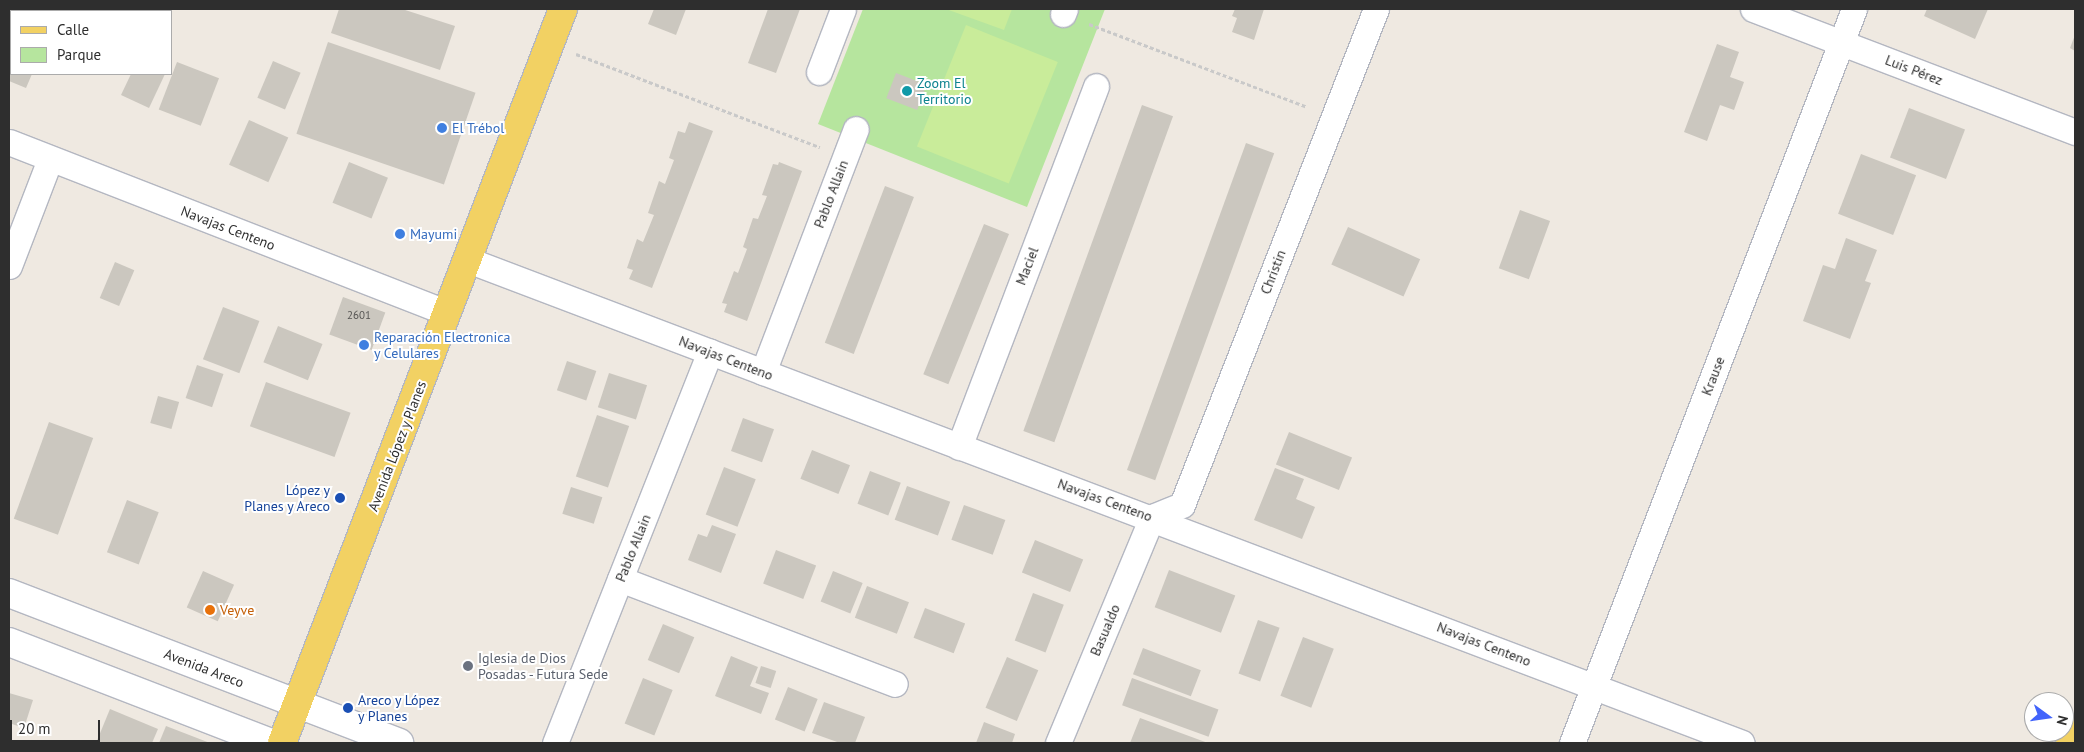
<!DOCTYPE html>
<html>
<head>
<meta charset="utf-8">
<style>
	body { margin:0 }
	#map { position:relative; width:2084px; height:752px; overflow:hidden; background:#efe9e1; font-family:"PT Sans",sans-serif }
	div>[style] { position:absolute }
	.green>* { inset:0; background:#b6e59e }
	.pitch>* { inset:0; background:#c9ec9a; transform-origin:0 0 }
	.building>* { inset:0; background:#cbc7bf; transform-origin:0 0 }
	.path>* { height:3px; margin-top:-1.5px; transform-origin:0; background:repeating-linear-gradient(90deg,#c9c9c9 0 4px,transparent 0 6.5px) }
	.roads { filter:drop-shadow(1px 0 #b4b7c1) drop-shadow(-1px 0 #b4b7c1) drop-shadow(0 1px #b4b7c1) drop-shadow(0 -1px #b4b7c1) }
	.street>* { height:25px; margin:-12.5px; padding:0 12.5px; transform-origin:12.5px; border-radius:12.5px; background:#fff }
	.secondary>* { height:28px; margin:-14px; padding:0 14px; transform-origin:14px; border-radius:14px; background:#fff }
	.primary>* { height:28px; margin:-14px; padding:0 14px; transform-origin:14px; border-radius:14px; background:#f2d163 }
	.dots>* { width:14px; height:14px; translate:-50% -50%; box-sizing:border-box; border:2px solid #fff; border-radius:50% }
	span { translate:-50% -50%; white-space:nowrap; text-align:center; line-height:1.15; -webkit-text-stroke:4px #fff; paint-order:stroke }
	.number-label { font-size:11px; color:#555452 }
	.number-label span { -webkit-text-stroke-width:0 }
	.street-label { font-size:14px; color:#2e2e2e }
	.culture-label { font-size:14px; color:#0d838f }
	.left { translate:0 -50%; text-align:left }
	.shop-label { font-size:14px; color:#366cbe }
	.transit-label { font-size:14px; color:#164399 }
	.right { translate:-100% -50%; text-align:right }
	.food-label { font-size:14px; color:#c56008 }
	.worship-label { font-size:14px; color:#5b616d }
	.frame { position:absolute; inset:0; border:10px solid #2e2e2e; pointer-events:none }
	.legend { position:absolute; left:10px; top:10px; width:162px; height:65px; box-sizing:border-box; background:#fff; border:1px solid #ababab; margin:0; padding:6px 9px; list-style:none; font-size:15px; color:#2e2e2e }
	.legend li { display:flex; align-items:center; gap:10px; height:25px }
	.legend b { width:25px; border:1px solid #ababab }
	.north { position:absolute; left:2024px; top:692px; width:50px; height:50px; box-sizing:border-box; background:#fff; border:1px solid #ababab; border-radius:50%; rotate:104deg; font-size:14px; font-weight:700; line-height:20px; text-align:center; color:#2e2e2e }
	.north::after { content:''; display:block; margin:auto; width:18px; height:22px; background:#4264fb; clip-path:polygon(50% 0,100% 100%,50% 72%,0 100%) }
	.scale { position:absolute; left:10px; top:720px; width:90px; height:22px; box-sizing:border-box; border:2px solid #2e2e2e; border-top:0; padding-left:6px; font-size:15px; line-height:18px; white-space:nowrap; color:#2e2e2e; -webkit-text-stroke:4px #fff; paint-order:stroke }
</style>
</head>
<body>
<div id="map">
	<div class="green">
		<div style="clip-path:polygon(863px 9px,1105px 9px,1027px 207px,818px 124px)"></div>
	</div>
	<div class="pitch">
		<div style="clip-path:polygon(946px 9px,1012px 9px,1004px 30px)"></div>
		<div style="left:966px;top:25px;width:99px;height:131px;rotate:22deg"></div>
	</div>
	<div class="building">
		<div style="clip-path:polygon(339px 9px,402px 9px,455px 26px,440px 70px,331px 33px)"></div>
		<div style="clip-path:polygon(654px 9px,686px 9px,676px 35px,648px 24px)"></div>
		<div style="clip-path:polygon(768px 9px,800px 9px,776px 73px,748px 63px)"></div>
		<div style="clip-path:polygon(1235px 9px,1264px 9px,1254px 40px,1232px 32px,1237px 18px,1232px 16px)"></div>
		<div style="clip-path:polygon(1927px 9px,1988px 9px,1975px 39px,1924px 16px)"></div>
		<div style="clip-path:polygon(2075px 35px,2075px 51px,2070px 48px)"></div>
		<div style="clip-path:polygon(9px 38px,11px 74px,32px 74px,26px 88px,9px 81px)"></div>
		<div style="left:328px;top:42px;width:156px;height:97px;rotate:19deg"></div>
		<div style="clip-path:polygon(1717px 44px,1739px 52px,1730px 77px,1744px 82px,1734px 110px,1720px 105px,1707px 141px,1684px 132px)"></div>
		<div style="left:273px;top:61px;width:30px;height:40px;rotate:23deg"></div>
		<div style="left:177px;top:62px;width:45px;height:51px;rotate:21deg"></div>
		<div style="left:896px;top:73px;width:33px;height:27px;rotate:21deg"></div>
		<div style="clip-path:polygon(131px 74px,165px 74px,149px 108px,121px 95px)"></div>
		<div style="left:1142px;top:105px;width:33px;height:347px;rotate:20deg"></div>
		<div style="left:1909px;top:108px;width:60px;height:53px;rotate:21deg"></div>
		<div style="left:249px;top:120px;width:43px;height:49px;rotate:24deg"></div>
		<div style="clip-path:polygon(689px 122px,713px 131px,652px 288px,629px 279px,633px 270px,627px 268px,637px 239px,643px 242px,654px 215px,648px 213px,659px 181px,665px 184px,674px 160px,669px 158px,678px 131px,685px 133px)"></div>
		<div style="left:1246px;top:143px;width:30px;height:348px;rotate:20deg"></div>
		<div style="left:1861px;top:154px;width:59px;height:64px;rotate:21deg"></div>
		<div style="left:349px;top:162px;width:42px;height:44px;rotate:22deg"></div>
		<div style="clip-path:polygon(779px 162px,802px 171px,747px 321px,724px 312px,727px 304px,722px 303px,734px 271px,738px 273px,747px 249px,743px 247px,753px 218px,758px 219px,767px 196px,762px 195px,773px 164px,778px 165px)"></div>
		<div style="left:885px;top:186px;width:31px;height:168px;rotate:21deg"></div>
		<div style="left:1520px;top:210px;width:32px;height:62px;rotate:20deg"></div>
		<div style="left:984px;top:224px;width:27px;height:162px;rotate:22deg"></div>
		<div style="left:1348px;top:227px;width:79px;height:41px;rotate:24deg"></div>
		<div style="clip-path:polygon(1846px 238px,1877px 250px,1865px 281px,1871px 283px,1850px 339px,1803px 321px,1823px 265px,1835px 269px)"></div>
		<div style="left:115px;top:262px;width:21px;height:39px;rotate:23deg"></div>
		<div style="left:343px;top:297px;width:45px;height:40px;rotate:20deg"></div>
		<div style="left:223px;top:307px;width:39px;height:56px;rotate:21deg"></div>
		<div style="left:278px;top:326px;width:48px;height:39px;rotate:22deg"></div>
		<div style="left:567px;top:361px;width:31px;height:31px;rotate:19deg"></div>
		<div style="left:197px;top:365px;width:28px;height:35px;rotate:19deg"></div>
		<div style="left:609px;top:373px;width:40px;height:36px;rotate:18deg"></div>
		<div style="left:266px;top:382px;width:90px;height:47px;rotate:20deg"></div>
		<div style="left:158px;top:396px;width:22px;height:28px;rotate:16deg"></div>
		<div style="left:597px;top:415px;width:34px;height:65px;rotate:19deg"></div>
		<div style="left:743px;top:418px;width:33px;height:35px;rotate:20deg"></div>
		<div style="left:49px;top:422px;width:47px;height:103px;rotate:20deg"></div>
		<div style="left:1289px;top:432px;width:68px;height:35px;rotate:22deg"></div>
		<div style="left:812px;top:450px;width:41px;height:31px;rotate:22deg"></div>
		<div style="left:724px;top:467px;width:34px;height:51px;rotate:21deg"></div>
		<div style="clip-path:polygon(1275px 468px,1304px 479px,1296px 499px,1315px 507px,1302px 539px,1254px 520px)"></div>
		<div style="left:870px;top:471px;width:33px;height:35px;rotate:21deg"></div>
		<div style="left:907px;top:486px;width:46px;height:36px;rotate:20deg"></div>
		<div style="left:571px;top:487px;width:33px;height:28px;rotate:18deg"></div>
		<div style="left:127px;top:500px;width:34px;height:56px;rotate:21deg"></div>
		<div style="left:964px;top:505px;width:44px;height:37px;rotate:20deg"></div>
		<div style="clip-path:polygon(712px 525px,736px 534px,721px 573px,688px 560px,698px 534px,707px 537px)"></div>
		<div style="left:1035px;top:540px;width:52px;height:35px;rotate:22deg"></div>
		<div style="left:776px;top:550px;width:43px;height:36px;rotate:21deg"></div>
		<div style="left:1169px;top:570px;width:71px;height:40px;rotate:21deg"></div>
		<div style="left:203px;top:571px;width:34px;height:40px;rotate:24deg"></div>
		<div style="left:833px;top:571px;width:32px;height:33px;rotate:22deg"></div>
		<div style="left:867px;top:586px;width:45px;height:34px;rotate:21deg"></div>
		<div style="left:1033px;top:593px;width:33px;height:51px;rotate:21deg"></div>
		<div style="left:925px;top:608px;width:43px;height:32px;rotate:21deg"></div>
		<div style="left:1258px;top:620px;width:23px;height:57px;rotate:20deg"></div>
		<div style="left:663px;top:624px;width:34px;height:39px;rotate:23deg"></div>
		<div style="left:1303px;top:637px;width:33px;height:63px;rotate:21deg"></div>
		<div style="left:1143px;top:648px;width:62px;height:28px;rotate:21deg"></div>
		<div style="clip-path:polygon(731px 656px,758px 667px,750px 686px,769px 693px,761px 714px,715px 696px)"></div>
		<div style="left:1007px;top:657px;width:34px;height:55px;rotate:23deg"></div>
		<div style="left:761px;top:666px;width:16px;height:18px;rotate:18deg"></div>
		<div style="left:643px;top:678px;width:32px;height:49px;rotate:22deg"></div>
		<div style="left:1132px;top:678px;width:92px;height:29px;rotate:20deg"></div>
		<div style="left:788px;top:687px;width:32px;height:35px;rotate:22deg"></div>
		<div style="clip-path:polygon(9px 693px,33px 700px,24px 728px,9px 723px)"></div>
		<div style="clip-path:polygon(824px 702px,865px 717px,855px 743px,840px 743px,812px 733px)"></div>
		<div style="clip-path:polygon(110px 709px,158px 729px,152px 743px,96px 743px)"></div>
		<div style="clip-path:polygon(1140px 718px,1208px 743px,1130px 743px)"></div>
		<div style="clip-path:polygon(984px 722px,1015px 734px,1012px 743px,976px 743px)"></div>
		<div style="clip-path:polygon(166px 726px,210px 743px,159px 743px)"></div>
	</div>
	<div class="path">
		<div style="left:1089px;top:24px;width:233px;rotate:20.8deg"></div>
		<div style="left:576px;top:54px;width:261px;rotate:20.9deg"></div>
	</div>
	<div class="roads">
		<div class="street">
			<div style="left:1753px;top:9px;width:345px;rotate:20.9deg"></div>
			<div style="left:1063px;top:14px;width:5px;rotate:-68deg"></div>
			<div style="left:819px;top:72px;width:67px;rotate:-69.1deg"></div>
			<div style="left:9px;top:142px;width:470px;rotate:21.3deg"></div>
			<div style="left:468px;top:260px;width:1362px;rotate:20.76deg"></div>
			<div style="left:9px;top:266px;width:115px;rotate:-69deg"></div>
			<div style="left:763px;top:372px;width:260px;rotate:-69.1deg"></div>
			<div style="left:959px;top:447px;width:386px;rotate:-69.2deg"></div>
			<div style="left:1152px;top:517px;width:32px;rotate:-22deg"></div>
			<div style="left:1182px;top:505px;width:533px;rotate:-68.64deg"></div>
			<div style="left:620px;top:579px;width:294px;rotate:20.9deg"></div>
			<div style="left:555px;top:743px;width:421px;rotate:-68.4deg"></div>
			<div style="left:1058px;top:743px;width:245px;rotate:-67.4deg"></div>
			<div style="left:1572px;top:743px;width:786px;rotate:-68.98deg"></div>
		</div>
		<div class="secondary">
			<div style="left:9px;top:593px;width:418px;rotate:21deg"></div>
			<div style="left:9px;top:642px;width:281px;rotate:21.1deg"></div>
		</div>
		<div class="primary">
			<div style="left:282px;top:743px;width:786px;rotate:-69.05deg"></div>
			<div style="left:2070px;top:743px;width:15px;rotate:-70deg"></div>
		</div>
	</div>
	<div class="dots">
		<div style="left:907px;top:91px;background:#0f9aa8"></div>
		<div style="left:442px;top:128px;background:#3f7fe0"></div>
		<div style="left:400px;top:234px;background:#3f7fe0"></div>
		<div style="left:364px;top:345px;background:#3f7fe0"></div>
		<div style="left:340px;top:498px;background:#1a4fb4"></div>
		<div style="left:210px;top:610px;background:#e8710a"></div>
		<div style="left:468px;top:666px;background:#6b7280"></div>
		<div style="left:348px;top:708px;background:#1a4fb4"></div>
	</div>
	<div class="number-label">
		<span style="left:359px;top:315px">2601</span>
	</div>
	<div class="street-label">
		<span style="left:1914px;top:70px;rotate:21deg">Luis Pérez</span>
		<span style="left:831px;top:194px;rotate:-69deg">Pablo Allain</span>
		<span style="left:228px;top:228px;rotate:21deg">Navajas Centeno</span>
		<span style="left:1027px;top:266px;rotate:-69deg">Maciel</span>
		<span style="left:1273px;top:272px;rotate:-69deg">Christin</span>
		<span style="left:726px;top:358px;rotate:21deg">Navajas Centeno</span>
		<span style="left:1713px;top:376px;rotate:-69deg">Krause</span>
		<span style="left:397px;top:446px;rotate:-69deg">Avenida López y Planes</span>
		<span style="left:1105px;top:500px;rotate:20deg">Navajas Centeno</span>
		<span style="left:633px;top:548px;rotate:-68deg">Pablo Allain</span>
		<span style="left:1105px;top:630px;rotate:-67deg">Basualdo</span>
		<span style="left:1484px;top:644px;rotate:21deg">Navajas Centeno</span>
		<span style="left:204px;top:668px;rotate:21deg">Avenida Areco</span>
	</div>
	<div class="culture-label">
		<span class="left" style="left:917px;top:91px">Zoom El<br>Territorio</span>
	</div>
	<div class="shop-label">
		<span class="left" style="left:452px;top:128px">El Trébol</span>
		<span class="left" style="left:410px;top:234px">Mayumi</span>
		<span class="left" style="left:374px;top:345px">Reparación Electronica<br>y Celulares</span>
	</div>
	<div class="transit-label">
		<span class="right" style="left:330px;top:498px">López y<br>Planes y Areco</span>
		<span class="left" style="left:358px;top:708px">Areco y López<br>y Planes</span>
	</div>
	<div class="food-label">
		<span class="left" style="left:220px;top:610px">Veyve</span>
	</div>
	<div class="worship-label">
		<span class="left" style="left:478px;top:666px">Iglesia de Dios<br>Posadas - Futura Sede</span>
	</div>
	<div class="frame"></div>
	<ul class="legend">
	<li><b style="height:6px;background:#f2d163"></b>Calle</li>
	<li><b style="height:14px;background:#b6e59e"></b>Parque</li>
	</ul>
	<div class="north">N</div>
	<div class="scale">20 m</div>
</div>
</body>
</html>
